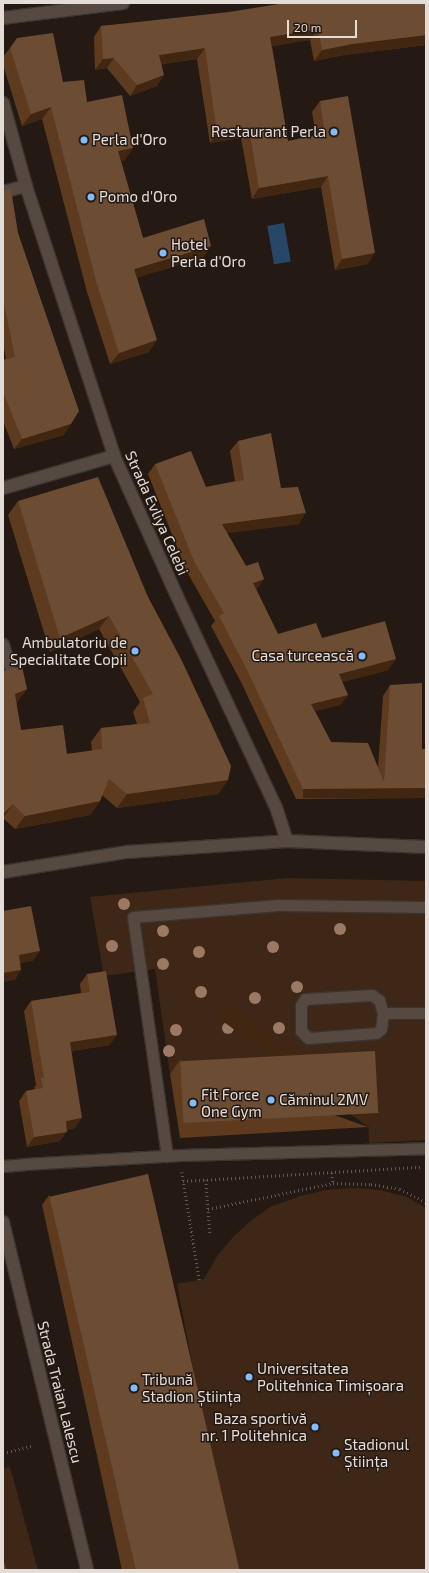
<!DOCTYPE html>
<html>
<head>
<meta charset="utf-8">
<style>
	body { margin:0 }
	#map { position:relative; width:429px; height:1573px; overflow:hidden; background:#241a13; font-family:"Exo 2",sans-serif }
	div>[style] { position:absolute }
	.green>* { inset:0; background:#3f2717 }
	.water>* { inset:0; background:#274769; transform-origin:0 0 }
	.path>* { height:2.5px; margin-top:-1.25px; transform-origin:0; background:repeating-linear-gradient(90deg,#605750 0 1px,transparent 0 4px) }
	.roads { filter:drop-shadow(1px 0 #3b3431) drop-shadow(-1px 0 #3b3431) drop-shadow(0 1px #3b3431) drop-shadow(0 -1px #3b3431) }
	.lane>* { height:11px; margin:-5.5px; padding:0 5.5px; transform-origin:5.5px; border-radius:5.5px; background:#554942 }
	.street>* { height:12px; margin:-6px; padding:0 6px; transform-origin:6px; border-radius:6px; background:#554942 }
	.secondary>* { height:12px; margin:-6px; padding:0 6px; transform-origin:6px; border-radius:6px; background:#554942 }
	.trees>* { width:12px; height:12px; margin:-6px; border-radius:50%; background:#9c7962 }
	.wall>* { inset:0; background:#5e3a1f }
	.shaded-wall>* { inset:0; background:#412612; transform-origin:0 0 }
	.building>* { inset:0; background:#6c4c33; transform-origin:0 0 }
	.dots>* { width:11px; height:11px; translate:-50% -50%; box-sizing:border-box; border:2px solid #241a13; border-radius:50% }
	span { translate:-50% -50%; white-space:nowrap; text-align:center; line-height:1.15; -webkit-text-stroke:3px #241a13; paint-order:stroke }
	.poi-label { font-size:15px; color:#e3dcd7 }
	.right { translate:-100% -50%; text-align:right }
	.left { translate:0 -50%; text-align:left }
	.street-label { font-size:15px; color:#e3dcd7 }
	.frame { position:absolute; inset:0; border:4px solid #e3dcd7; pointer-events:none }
	.scale { position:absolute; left:287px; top:20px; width:70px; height:18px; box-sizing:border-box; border:2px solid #e3dcd7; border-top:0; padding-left:5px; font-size:12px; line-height:14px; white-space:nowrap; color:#e3dcd7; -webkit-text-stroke:3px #241a13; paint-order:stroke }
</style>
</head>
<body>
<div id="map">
	<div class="green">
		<div style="clip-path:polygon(287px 878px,426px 881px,426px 1140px,369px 1143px,366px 1065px,170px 1074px,155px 969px,104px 976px,90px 897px)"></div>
		<div style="clip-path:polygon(356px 1188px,380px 1190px,407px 1197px,426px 1208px,426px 1570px,231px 1570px,177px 1284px,204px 1279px,218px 1255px,234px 1236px,252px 1220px,270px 1207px,301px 1196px,326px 1190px)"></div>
		<div style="clip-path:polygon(10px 1467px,38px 1570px,3px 1570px,3px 1469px)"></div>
	</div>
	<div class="water">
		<div style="left:284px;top:223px;width:39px;height:17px;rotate:80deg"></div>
	</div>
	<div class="path">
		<div style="left:182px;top:1172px;width:112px;rotate:80.8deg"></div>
		<div style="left:332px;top:1173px;width:10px;rotate:84deg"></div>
		<div style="left:206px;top:1180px;width:53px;rotate:85.7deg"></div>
		<div style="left:183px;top:1181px;width:239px;rotate:-3.4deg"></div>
		<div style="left:208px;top:1209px;width:128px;rotate:-11.7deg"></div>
		<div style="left:333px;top:1183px;width:38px;rotate:2deg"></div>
		<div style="left:371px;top:1184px;width:29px;rotate:10deg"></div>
		<div style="left:400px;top:1189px;width:29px;rotate:27deg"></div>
		<div style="left:3px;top:1453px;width:29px;rotate:-14deg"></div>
	</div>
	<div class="roads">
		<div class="lane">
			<div style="left:3px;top:644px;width:22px;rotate:74deg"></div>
			<div style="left:372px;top:995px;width:9px;rotate:36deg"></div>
			<div style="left:379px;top:1000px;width:14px;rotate:73deg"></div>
			<div style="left:383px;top:1013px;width:16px;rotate:97deg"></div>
			<div style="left:381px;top:1029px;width:6px;rotate:141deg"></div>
			<div style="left:376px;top:1033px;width:68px;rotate:175.8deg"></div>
			<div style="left:308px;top:1038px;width:10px;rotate:-135deg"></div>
			<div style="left:301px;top:1031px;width:26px;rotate:-90deg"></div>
			<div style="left:301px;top:1005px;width:7px;rotate:-56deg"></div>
			<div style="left:305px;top:999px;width:67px;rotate:-3.4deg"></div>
			<div style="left:383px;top:1013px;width:43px"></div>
			<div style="left:167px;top:1156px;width:241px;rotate:-98.1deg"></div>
			<div style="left:133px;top:917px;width:146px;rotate:-4.7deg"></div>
			<div style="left:279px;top:905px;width:147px;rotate:0.8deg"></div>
			<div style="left:3px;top:1166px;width:21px;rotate:-5deg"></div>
			<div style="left:24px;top:1164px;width:157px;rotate:-3.3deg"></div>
			<div style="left:181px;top:1155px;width:245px;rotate:-1.6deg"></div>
		</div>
		<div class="street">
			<div style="left:3px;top:18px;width:121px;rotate:-7.1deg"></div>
			<div style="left:3px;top:103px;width:86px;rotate:74.5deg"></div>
			<div style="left:26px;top:186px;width:284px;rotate:71.9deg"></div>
			<div style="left:114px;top:456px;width:151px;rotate:65.8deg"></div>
			<div style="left:176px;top:594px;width:235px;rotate:64.9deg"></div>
			<div style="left:276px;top:807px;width:36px;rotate:72deg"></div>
			<div style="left:3px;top:192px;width:24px;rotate:-15deg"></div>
			<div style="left:3px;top:488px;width:116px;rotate:-16.1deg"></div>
			<div style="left:3px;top:1222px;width:358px;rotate:76.4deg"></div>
		</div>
		<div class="secondary">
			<div style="left:3px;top:872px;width:126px;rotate:-9.2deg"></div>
			<div style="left:127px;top:852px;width:160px;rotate:-3.9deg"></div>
			<div style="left:287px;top:841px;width:139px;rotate:2.5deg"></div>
		</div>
	</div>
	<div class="trees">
		<div style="left:124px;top:904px"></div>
		<div style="left:340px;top:929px"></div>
		<div style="left:163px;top:931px"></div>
		<div style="left:112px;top:946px"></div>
		<div style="left:273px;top:947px"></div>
		<div style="left:199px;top:952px"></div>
		<div style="left:163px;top:964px"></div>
		<div style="left:297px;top:987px"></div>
		<div style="left:201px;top:992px"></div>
		<div style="left:255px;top:998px"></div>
		<div style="left:228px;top:1028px"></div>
		<div style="left:279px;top:1028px"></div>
		<div style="left:176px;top:1030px"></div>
		<div style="left:169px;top:1051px"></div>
	</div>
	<div class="wall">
		<div style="clip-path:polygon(426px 3px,426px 45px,344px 55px,314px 61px,310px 40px,272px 46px,288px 141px,316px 135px,312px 112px,320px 101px,368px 264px,335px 270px,321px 187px,252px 199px,241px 138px,210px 143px,197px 59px,162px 64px,157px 86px,130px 96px,107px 68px,95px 70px,94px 37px,101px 26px)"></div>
		<div style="clip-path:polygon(10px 48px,63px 82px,87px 102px,125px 160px,121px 161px,143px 238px,211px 246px,203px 258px,137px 277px,149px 352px,110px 364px,87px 292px,42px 119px,22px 126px,3px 65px,3px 57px)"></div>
		<div style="clip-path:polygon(3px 191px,18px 233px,64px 435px,14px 449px,3px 421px,3px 360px,6px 359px,3px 343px)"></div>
		<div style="clip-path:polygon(238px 441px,281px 488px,299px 524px,227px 533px,246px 566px,264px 579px,256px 589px,278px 634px,322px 638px,388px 670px,342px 682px,348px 695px,340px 705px,315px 711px,331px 742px,378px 768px,383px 696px,390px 685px,422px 749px,426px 749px,426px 798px,296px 799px,240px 680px,211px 626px,215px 621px,187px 572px,148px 474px,155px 464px,206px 487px,235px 481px,230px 451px)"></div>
		<div style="clip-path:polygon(18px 501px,148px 597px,228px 780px,218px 794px,117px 808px,102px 795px,100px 801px,90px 815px,15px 829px,3px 818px,3px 671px,27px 689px,16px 703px,21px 730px,67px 754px,92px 751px,91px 742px,101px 728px,137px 724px,133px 712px,140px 702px,99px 629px,50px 652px,8px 515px)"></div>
		<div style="clip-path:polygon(87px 974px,110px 1045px,71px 1051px,75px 1128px,67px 1130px,60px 1141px,27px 1147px,19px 1101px,26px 1091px,35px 1089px,34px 1088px,36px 1085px,24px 1011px,31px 1001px,81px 993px,80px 984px)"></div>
		<div style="clip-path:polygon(180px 1060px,368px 1127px,180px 1138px,170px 1074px)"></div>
		<div style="clip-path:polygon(49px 1195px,236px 1570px,122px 1570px,42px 1205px)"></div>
	</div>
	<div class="shaded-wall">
		<div style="clip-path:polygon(318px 29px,310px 40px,263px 48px,270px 37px)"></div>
		<div style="clip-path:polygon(426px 35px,426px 45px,344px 55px,314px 61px,322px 50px,352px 44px)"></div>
		<div style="clip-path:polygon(205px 48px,197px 59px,152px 65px,159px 55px)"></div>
		<div style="clip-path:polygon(114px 58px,107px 68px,95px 70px,103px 59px)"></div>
		<div style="clip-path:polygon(164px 75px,157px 86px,130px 96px,137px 85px)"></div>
		<div style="clip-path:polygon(51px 107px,42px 119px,22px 126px,31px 114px)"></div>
		<div style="clip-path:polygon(249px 128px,241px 138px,210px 143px,217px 133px)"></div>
		<div style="clip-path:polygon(133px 148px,125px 160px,110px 163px,118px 151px)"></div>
		<div style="clip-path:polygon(328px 176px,321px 187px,252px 199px,259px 188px)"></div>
		<div style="clip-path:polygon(211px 246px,203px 258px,126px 281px,134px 269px)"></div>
		<div style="clip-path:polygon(375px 253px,368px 264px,335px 270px,342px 259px)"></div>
		<div style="clip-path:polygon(157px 340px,149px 352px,110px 364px,119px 353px)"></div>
		<div style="clip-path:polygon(71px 424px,64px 435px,14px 449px,22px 439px)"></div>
		<div style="clip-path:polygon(306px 513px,299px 524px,214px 535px,222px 524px)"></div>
		<div style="clip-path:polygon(264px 579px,257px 589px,245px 594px,253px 583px)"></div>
		<div style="clip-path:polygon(109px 616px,99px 629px,50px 652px,60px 638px)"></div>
		<div style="clip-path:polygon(396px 659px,388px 670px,332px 685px,339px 674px)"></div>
		<div style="clip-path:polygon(27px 689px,17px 703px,5px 708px,15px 694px)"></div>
		<div style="clip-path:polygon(348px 695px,340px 705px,303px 714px,311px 704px)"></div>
		<div style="clip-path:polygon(228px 780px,218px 794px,117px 808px,127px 794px)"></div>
		<div style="left:426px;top:788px;width:10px;height:123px;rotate:90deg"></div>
		<div style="clip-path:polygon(100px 801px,90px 815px,15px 829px,25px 816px)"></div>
		<div style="clip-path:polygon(13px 804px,3px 818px,3px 814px)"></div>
		<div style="clip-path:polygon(40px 951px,33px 961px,12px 965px,19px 955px)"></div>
		<div style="clip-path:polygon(21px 970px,15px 980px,3px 982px,3px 973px)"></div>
		<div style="clip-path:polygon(117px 1035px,110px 1045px,63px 1052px,70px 1042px)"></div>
		<div style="left:378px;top:1113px;width:17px;height:188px;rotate:126deg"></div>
		<div style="clip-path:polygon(82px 1118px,75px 1128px,59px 1131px,66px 1121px)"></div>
		<div style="clip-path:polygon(67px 1132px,60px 1141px,27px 1147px,34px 1137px)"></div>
	</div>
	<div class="building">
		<div style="clip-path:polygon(285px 3px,426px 3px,426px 35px,352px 44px,322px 50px,318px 29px,270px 37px,288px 141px,325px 134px,320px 101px,348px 96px,375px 253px,342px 259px,328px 176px,259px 188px,249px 128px,217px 133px,205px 48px,159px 55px,164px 75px,137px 85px,114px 58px,103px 59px,101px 26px,229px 12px)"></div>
		<div style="clip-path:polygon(53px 33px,63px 82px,84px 80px,87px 102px,122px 95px,133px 148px,118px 151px,143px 238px,204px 219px,211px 246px,134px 269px,157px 340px,119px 353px,96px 281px,51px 107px,31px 114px,10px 48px,17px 38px)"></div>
		<div style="clip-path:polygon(11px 189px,18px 233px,79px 411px,71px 424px,22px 439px,3px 392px,3px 360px,15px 357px,4px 304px,3px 304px,3px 191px)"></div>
		<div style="clip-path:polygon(271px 433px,281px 488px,298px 487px,306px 513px,222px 524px,246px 566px,258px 562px,264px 579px,253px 583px,278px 634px,316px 623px,322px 638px,385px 621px,396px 659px,339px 674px,348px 695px,311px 704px,331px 742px,368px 743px,384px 782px,390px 685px,422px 683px,422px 749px,426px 749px,426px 788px,303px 789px,247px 670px,219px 616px,224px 613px,194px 561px,155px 464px,191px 451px,206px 487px,244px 480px,238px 441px)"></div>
		<div style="clip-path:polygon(98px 477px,148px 597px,181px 659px,231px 766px,228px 780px,127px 794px,109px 779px,100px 801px,25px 816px,13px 804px,3px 814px,3px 671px,22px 666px,27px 689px,15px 694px,21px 730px,63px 725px,67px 754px,102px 749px,101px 728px,150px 723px,143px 698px,153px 694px,109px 616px,60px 638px,18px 501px)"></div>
		<div style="clip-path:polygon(31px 906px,40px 951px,19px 955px,21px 970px,3px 973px,3px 911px)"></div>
		<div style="clip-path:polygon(106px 971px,117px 1035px,70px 1042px,82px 1118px,66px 1121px,67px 1132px,34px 1137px,26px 1091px,43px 1088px,41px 1078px,44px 1078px,31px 1001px,90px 992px,87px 974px)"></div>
		<div style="left:375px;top:1051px;width:62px;height:195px;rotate:87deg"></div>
		<div style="left:148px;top:1174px;width:406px;height:101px;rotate:77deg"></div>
		<div style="clip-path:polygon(3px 1558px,6px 1570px,3px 1570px)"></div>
	</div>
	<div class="dots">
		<div style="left:334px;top:132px;background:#83bcfb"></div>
		<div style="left:84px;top:140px;background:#83bcfb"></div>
		<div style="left:91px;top:197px;background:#83bcfb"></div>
		<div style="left:163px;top:253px;background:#83bcfb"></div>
		<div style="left:135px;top:651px;background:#83bcfb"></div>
		<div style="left:362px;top:656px;background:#83bcfb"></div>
		<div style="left:271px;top:1100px;background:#83bcfb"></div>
		<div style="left:193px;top:1103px;background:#83bcfb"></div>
		<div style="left:249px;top:1377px;background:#83bcfb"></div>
		<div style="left:134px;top:1388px;background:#83bcfb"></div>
		<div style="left:315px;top:1427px;background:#83bcfb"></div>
		<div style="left:336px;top:1453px;background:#83bcfb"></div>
	</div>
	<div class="poi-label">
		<span class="right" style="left:326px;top:132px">Restaurant Perla</span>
		<span class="left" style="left:92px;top:140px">Perla d'Oro</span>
		<span class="left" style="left:99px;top:197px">Pomo d'Oro</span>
		<span class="left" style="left:171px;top:253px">Hotel<br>Perla d'Oro</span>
		<span class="right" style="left:127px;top:651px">Ambulatoriu de<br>Specialitate Copii</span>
		<span class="right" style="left:354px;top:656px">Casa turcească</span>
		<span class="left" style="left:201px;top:1103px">Fit Force<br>One Gym</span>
		<span class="left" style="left:279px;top:1100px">Căminul 2MV</span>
		<span class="left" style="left:257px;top:1377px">Universitatea<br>Politehnica Timișoara</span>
		<span class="left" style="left:142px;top:1388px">Tribună<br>Stadion Știința</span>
		<span class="right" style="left:307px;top:1427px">Baza sportivă<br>nr. 1 Politehnica</span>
		<span class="left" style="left:344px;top:1453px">Stadionul<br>Știința</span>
	</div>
	<div class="street-label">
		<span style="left:157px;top:513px;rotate:66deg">Strada Evliya Celebi</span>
		<span style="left:60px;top:1392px;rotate:76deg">Strada Traian Lalescu</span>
	</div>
	<div class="frame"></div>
	<div class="scale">20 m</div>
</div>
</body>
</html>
